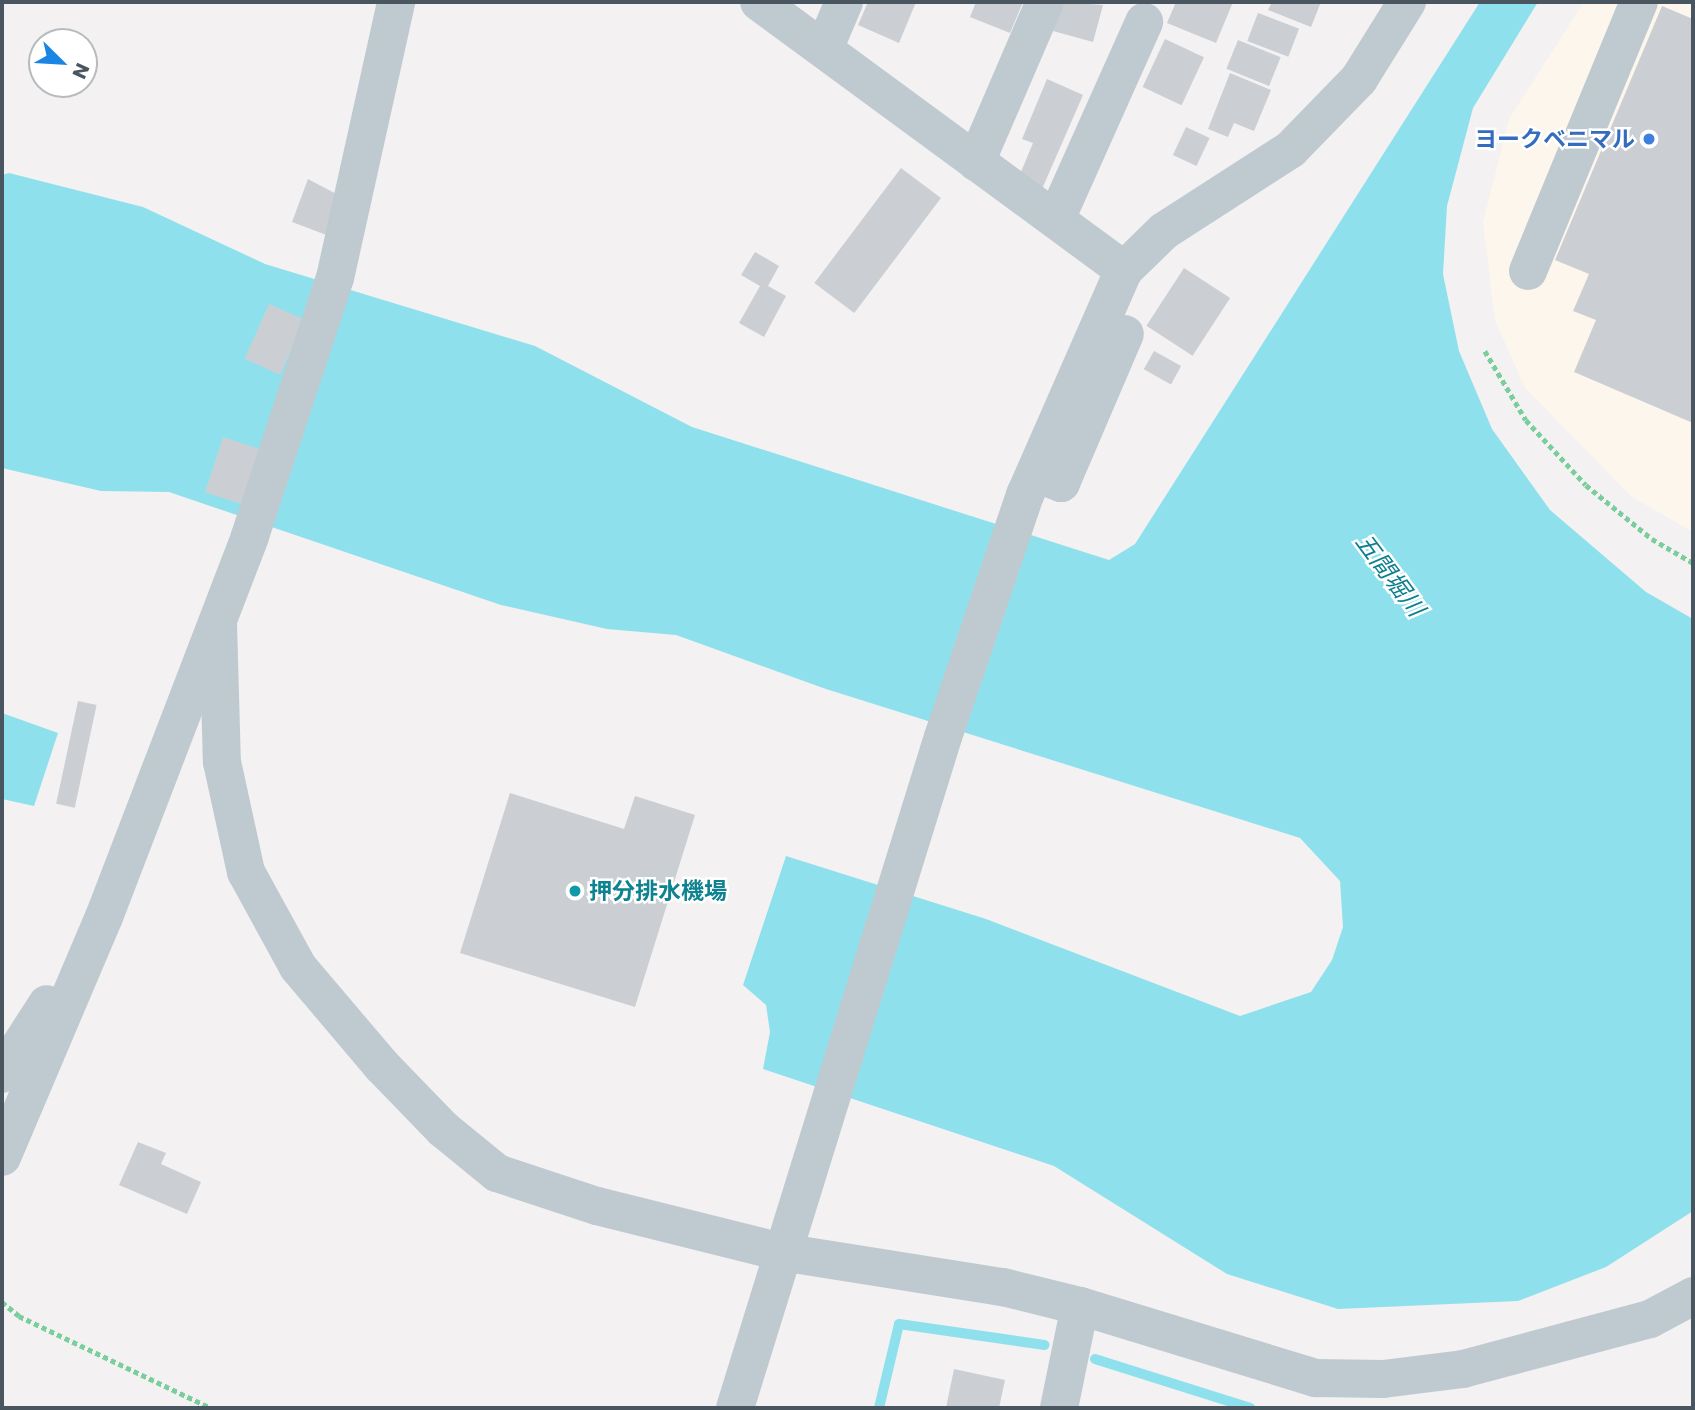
<!DOCTYPE html>
<html>
<head>
<meta charset="utf-8">
<style>
	body { margin:0 }
	#map { position:relative; width:1695px; height:1410px; overflow:hidden; background:#f3f1f1; font-family:Poppins,"Noto Sans JP",sans-serif }
	div>[style] { position:absolute }
	.commercial>* { inset:0; background:#fcf6ec }
	.water>* { inset:0; background:#8ee1ec }
	.stream>* { height:10px; margin:-5px; padding:0 5px; transform-origin:5px; border-radius:5px; background:#8ee1ec }
	.building>* { inset:0; background:#cbcfd3; transform-origin:0 0 }
	.path>* { height:4.5px; margin-top:-2.25px; transform-origin:0; background:repeating-linear-gradient(90deg,#79ce9c 0 5px,transparent 0 8.5px) }
	.minor>* { height:38px; margin:-19px; padding:0 19px; transform-origin:19px; border-radius:19px; background:#bfcad0 }
	.dots>* { width:19px; height:19px; translate:-50% -50%; box-sizing:border-box; border:4px solid #fff; border-radius:50% }
	span { translate:-50% -50%; white-space:nowrap; text-align:center; line-height:1.15; -webkit-text-stroke:5px #fff; paint-order:stroke }
	.shop-label { font-size:23px; color:#366cbe; font-weight:700 }
	.right { translate:-100% -50%; text-align:right }
	.culture-label { font-size:23px; color:#0d838f; font-weight:700 }
	.left { translate:0 -50%; text-align:left }
	.water-label { font-size:24px; color:#0e7f8e; font-style:italic }
	.frame { position:absolute; inset:0; border:4px solid #49565f; pointer-events:none }
	.north { position:absolute; left:28px; top:28px; width:70px; height:70px; box-sizing:border-box; background:#fff; border:2px solid #b6bbbf; border-radius:50%; rotate:114deg; font-size:19px; font-weight:700; line-height:28px; text-align:center; color:#49565f }
	.north::after { content:''; display:block; margin:auto; width:24px; height:32px; background:#1a85e4; clip-path:polygon(50% 0,100% 100%,50% 72%,0 100%) }
</style>
</head>
<body>
<div id="map">
	<div class="commercial">
		<div style="clip-path:polygon(1584px 2px,1693px 2px,1693px 532px,1632px 497px,1525px 388px,1495px 320px,1483px 222px,1509px 119px)"></div>
	</div>
	<div class="water">
		<div style="clip-path:polygon(1480px 2px,1538px 2px,1473px 108px,1447px 206px,1443px 274px,1459px 351px,1492px 429px,1550px 510px,1646px 592px,1693px 619px,1693px 1211px,1606px 1267px,1518px 1301px,1338px 1309px,1227px 1274px,1054px 1166px,763px 1069px,770px 1032px,766px 1005px,743px 985px,786px 856px,986px 919px,1240px 1016px,1311px 992px,1332px 960px,1343px 927px,1340px 881px,1300px 838px,826px 689px,676px 635px,607px 629px,501px 605px,169px 492px,101px 491px,2px 468px,2px 175px,9px 173px,143px 207px,265px 264px,535px 346px,692px 427px,1109px 560px,1135px 544px)"></div>
		<div style="clip-path:polygon(2px 713px,58px 733px,34px 806px,2px 799px)"></div>
	</div>
	<div class="stream">
		<div style="left:1095px;top:1359px;width:163px;rotate:17.5deg"></div>
		<div style="left:879px;top:1408px;width:86px;rotate:-76.6deg"></div>
		<div style="left:899px;top:1324px;width:147px;rotate:8.2deg"></div>
	</div>
	<div class="building">
		<div style="clip-path:polygon(868px 2px,916px 2px,899px 43px,858px 25px)"></div>
		<div style="clip-path:polygon(976px 2px,1023px 2px,1010px 33px,970px 17px)"></div>
		<div style="clip-path:polygon(1060px 2px,1103px 5px,1093px 42px,1053px 31px)"></div>
		<div style="clip-path:polygon(1176px 2px,1233px 2px,1216px 43px,1167px 23px)"></div>
		<div style="clip-path:polygon(1272px 2px,1321px 2px,1311px 27px,1268px 10px)"></div>
		<div style="clip-path:polygon(1662px 6px,1693px 19px,1693px 423px,1574px 372px,1596px 320px,1573px 311px,1589px 274px,1555px 260px)"></div>
		<div style="left:1258px;top:13px;width:44px;height:30px;rotate:21deg"></div>
		<div style="left:1165px;top:39px;width:43px;height:53px;rotate:25deg"></div>
		<div style="left:1238px;top:40px;width:46px;height:31px;rotate:22deg"></div>
		<div style="clip-path:polygon(1230px 73px,1271px 90px,1254px 131px,1234px 123px,1228px 137px,1208px 129px)"></div>
		<div style="clip-path:polygon(1047px 79px,1083px 95px,1042px 189px,1018px 179px,1033px 143px,1022px 139px)"></div>
		<div style="left:1186px;top:127px;width:26px;height:31px;rotate:25deg"></div>
		<div style="left:901px;top:168px;width:50px;height:144px;rotate:37deg"></div>
		<div style="clip-path:polygon(308px 179px,342px 197px,329px 236px,292px 222px)"></div>
		<div style="clip-path:polygon(755px 252px,779px 266px,768px 286px,786px 296px,764px 337px,739px 323px,760px 286px,741px 275px)"></div>
		<div style="left:1184px;top:268px;width:55px;height:69px;rotate:33deg"></div>
		<div style="left:269px;top:304px;width:39px;height:60px;rotate:24deg"></div>
		<div style="left:1154px;top:351px;width:31px;height:21px;rotate:29deg"></div>
		<div style="left:223px;top:437px;width:44px;height:58px;rotate:18deg"></div>
		<div style="left:78px;top:701px;width:19px;height:105px;rotate:12deg"></div>
		<div style="clip-path:polygon(510px 793px,624px 829px,635px 796px,695px 815px,635px 1007px,460px 953px)"></div>
		<div style="clip-path:polygon(138px 1142px,166px 1153px,161px 1164px,201px 1182px,187px 1214px,119px 1185px)"></div>
		<div style="clip-path:polygon(954px 1369px,1005px 1380px,999px 1408px,946px 1408px)"></div>
	</div>
	<div class="path">
		<div style="left:1485px;top:351px;width:80px;rotate:59.3deg"></div>
		<div style="left:1526px;top:420px;width:88px;rotate:47.3deg"></div>
		<div style="left:1586px;top:485px;width:85px;rotate:39.3deg"></div>
		<div style="left:1652px;top:539px;width:48px;rotate:30.3deg"></div>
		<div style="left:2px;top:1302px;width:22px;rotate:39deg"></div>
		<div style="left:19px;top:1316px;width:213px;rotate:25.6deg"></div>
	</div>
	<div class="minor">
		<div style="left:759px;top:2px;width:453px;rotate:36.3deg"></div>
		<div style="left:824px;top:49px;width:51px;rotate:-66.9deg"></div>
		<div style="left:976px;top:162px;width:174px;rotate:-66.7deg"></div>
		<div style="left:1056px;top:219px;width:216px;rotate:-65.9deg"></div>
		<div style="left:1528px;top:271px;width:291px;rotate:-67.6deg"></div>
		<div style="left:1035px;top:473px;width:28px;rotate:21deg"></div>
		<div style="left:1061px;top:483px;width:162px;rotate:-66.8deg"></div>
		<div style="left:218px;top:623px;width:139px;rotate:88.4deg"></div>
		<div style="left:222px;top:762px;width:113px;rotate:77.7deg"></div>
		<div style="left:246px;top:872px;width:108px;rotate:61.3deg"></div>
		<div style="left:298px;top:967px;width:130px;rotate:49.7deg"></div>
		<div style="left:382px;top:1066px;width:88px;rotate:45.9deg"></div>
		<div style="left:443px;top:1129px;width:70px;rotate:39.2deg"></div>
		<div style="left:497px;top:1173px;width:105px;rotate:18.3deg"></div>
		<div style="left:597px;top:1206px;width:190px;rotate:14deg"></div>
		<div style="left:781px;top:1252px;width:225px;rotate:9deg"></div>
		<div style="left:1003px;top:1287px;width:79px;rotate:13.9deg"></div>
		<div style="left:1080px;top:1306px;width:247px;rotate:17deg"></div>
		<div style="left:1316px;top:1378px;width:67px;rotate:0.9deg"></div>
		<div style="left:1383px;top:1379px;width:81px;rotate:-7.1deg"></div>
		<div style="left:1463px;top:1369px;width:194px;rotate:-15deg"></div>
		<div style="left:1650px;top:1319px;width:49px;rotate:-28.1deg"></div>
		<div style="left:2px;top:1074px;width:83px;rotate:-57.3deg"></div>
		<div style="left:2px;top:1157px;width:261px;rotate:-67deg"></div>
		<div style="left:104px;top:917px;width:408px;rotate:-69deg"></div>
		<div style="left:250px;top:536px;width:272px;rotate:-71.8deg"></div>
		<div style="left:335px;top:278px;width:283px;rotate:-77.5deg"></div>
		<div style="left:735px;top:1408px;width:702px;rotate:-72.78deg"></div>
		<div style="left:943px;top:737px;width:256px;rotate:-71.3deg"></div>
		<div style="left:1025px;top:495px;width:246px;rotate:-66.3deg"></div>
		<div style="left:1124px;top:270px;width:56px;rotate:-44.3deg"></div>
		<div style="left:1164px;top:231px;width:151px;rotate:-32.8deg"></div>
		<div style="left:1291px;top:149px;width:98px;rotate:-45.8deg"></div>
		<div style="left:1359px;top:79px;width:91px;rotate:-58.1deg"></div>
		<div style="left:1059px;top:1408px;width:104px;rotate:-78.4deg"></div>
	</div>
	<div class="dots">
		<div style="left:1649px;top:139px;background:#3f7fe0"></div>
		<div style="left:575px;top:891px;background:#0f9aa8"></div>
	</div>
	<div class="shop-label">
		<span class="right" style="left:1635px;top:139px">ヨークベニマル</span>
	</div>
	<div class="culture-label">
		<span class="left" style="left:589px;top:891px">押分排水機場</span>
	</div>
	<div class="water-label">
		<span style="left:1390px;top:575px;rotate:53deg">五間堀川</span>
	</div>
	<div class="frame"></div>
	<div class="north">N</div>
</div>
</body>
</html>
